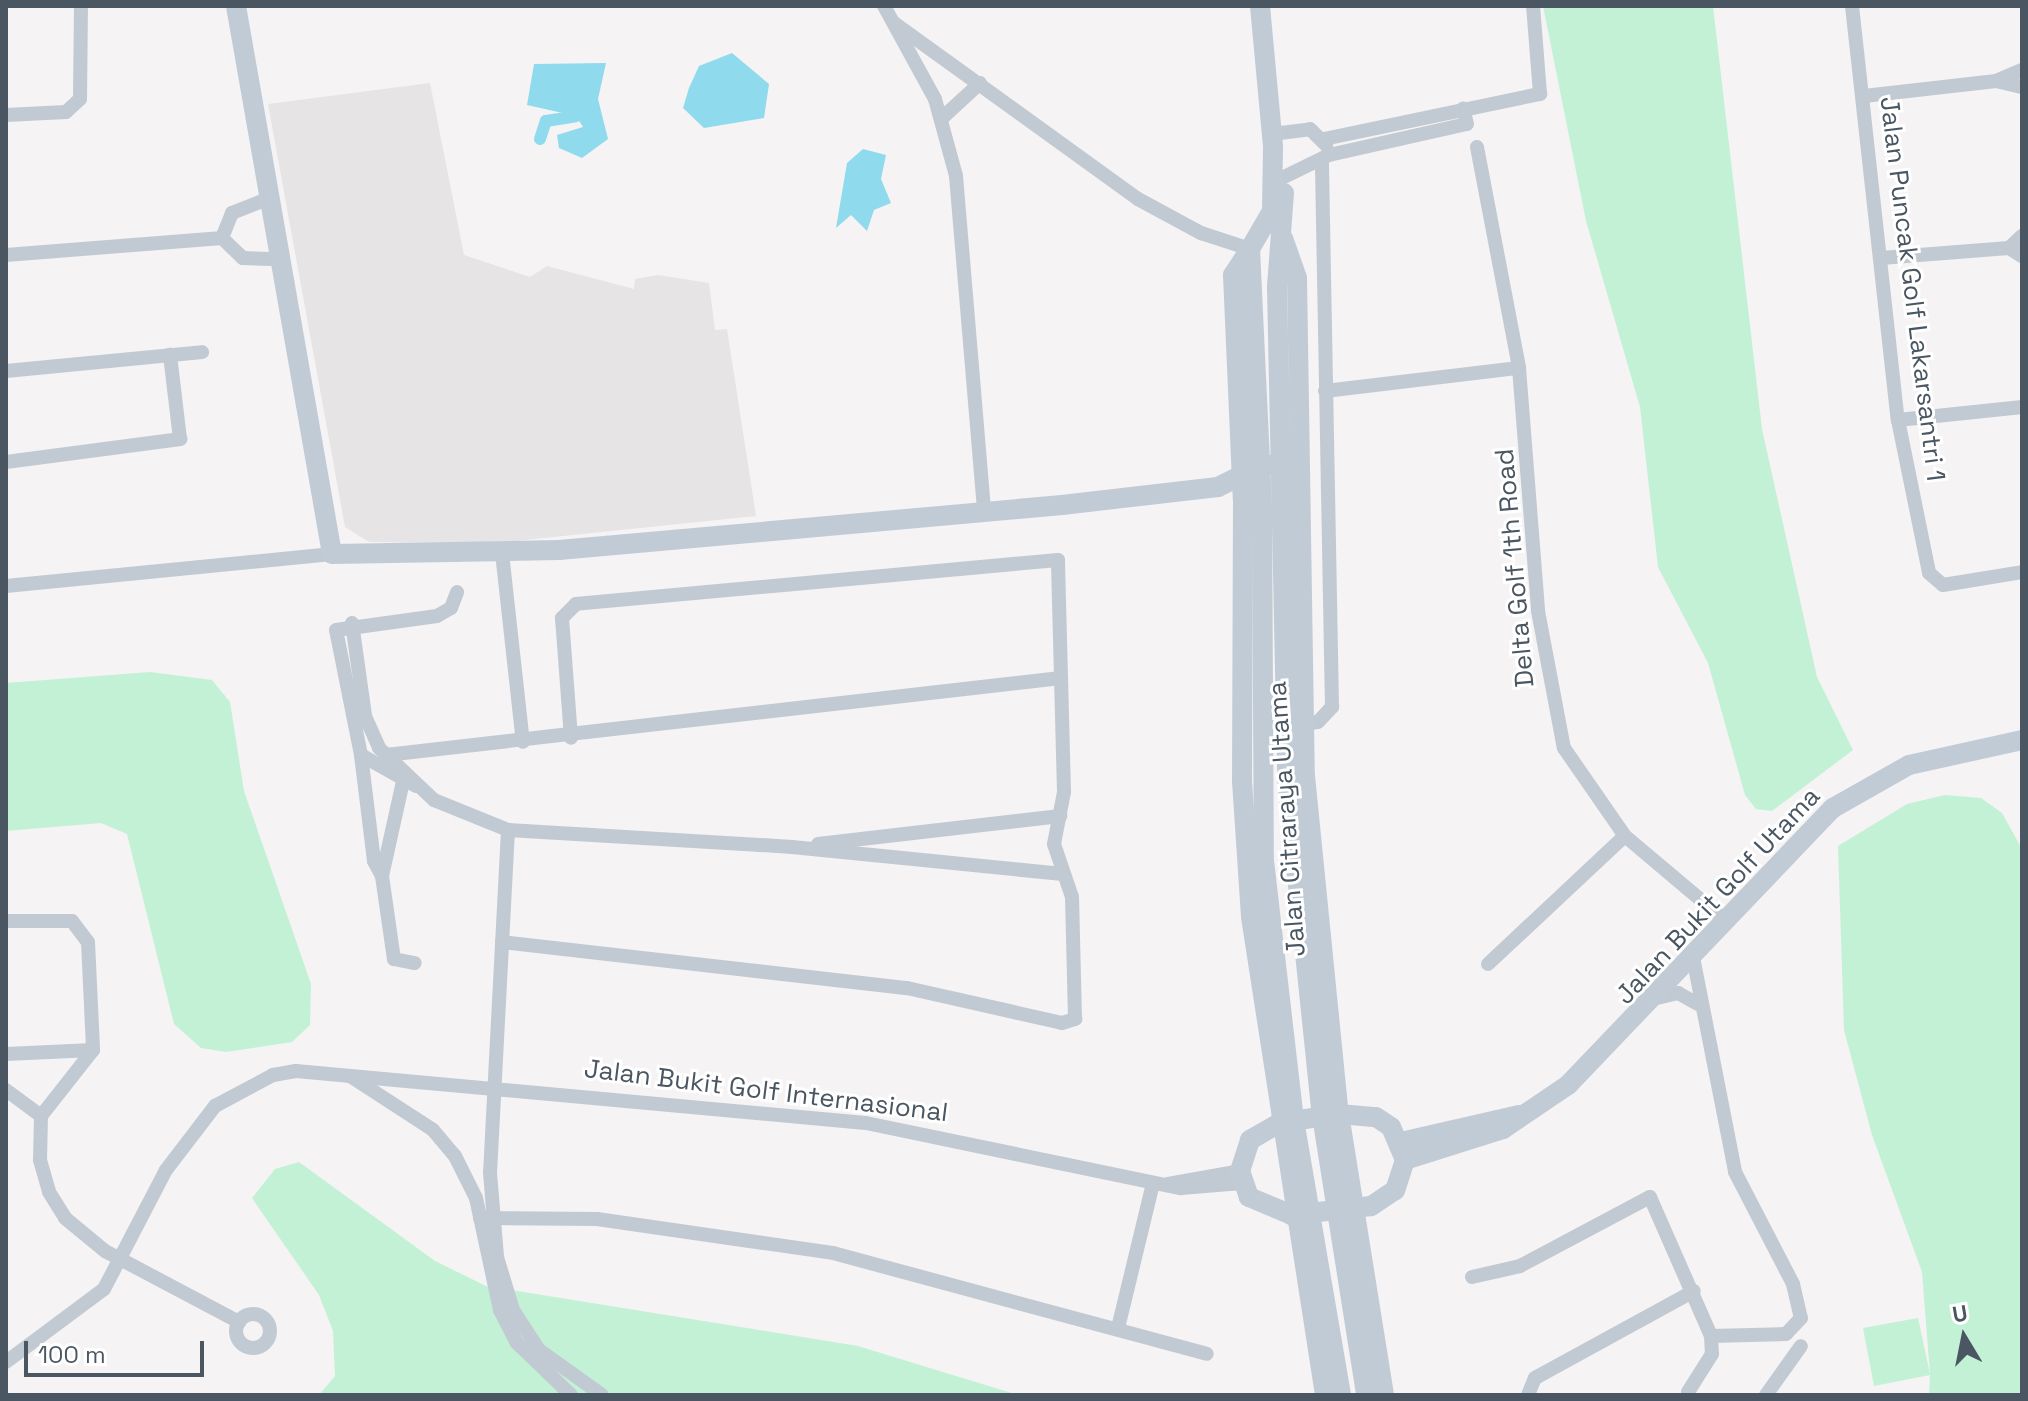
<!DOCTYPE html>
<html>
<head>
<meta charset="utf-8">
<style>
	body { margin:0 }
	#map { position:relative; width:2028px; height:1401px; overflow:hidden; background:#f5f3f3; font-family:"Space Grotesk",sans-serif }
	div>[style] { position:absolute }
	.education>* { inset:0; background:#e6e4e5 }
	.green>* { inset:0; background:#c3f1d5 }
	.water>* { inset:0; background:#90daee }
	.canal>* { height:12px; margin:-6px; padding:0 6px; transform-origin:6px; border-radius:6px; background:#90daee }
	.street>* { height:14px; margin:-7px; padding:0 7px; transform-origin:7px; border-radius:7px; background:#c1cad2 }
	.street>.ring { margin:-7px; padding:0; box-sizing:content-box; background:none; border:14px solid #c1cad2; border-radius:50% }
	.secondary>* { height:20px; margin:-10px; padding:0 10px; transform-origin:10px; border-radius:10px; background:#c1cbd6 }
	span { translate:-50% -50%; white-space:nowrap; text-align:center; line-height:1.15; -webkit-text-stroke:6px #fff; paint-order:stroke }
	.street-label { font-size:26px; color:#4a5661 }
	.frame { position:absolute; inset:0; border:8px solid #4a5661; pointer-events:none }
	.north { position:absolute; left:1924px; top:1297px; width:80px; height:80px; -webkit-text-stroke:6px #fff; paint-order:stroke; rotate:350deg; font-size:22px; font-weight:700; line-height:32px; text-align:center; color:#4a5661 }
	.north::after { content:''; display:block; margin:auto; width:28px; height:36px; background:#4a5661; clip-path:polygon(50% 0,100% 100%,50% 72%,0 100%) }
	.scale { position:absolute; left:24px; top:1341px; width:180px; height:36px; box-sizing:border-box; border:4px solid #4a5661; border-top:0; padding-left:10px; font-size:24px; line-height:28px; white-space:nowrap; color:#4a5661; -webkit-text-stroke:6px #fff; paint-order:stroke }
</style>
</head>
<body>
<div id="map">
	<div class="education">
		<div style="clip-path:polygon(430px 83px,464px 255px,530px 277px,547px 266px,634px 289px,635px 279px,658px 275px,709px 283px,715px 330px,727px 329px,756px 516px,496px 543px,369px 542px,345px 527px,268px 104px)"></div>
	</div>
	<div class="green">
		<div style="clip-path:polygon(1543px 6px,1713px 6px,1762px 429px,1817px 677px,1853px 750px,1772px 811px,1756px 809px,1745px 795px,1708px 663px,1658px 567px,1640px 407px,1586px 221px)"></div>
		<div style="clip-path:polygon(150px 672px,212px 680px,230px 702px,244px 791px,311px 984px,310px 1025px,292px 1042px,226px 1052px,201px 1048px,174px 1024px,127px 834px,101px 823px,6px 831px,6px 683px)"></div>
		<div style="clip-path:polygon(1945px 795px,1981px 798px,2002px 813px,2022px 849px,2022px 1395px,1929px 1395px,1930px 1375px,1874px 1386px,1863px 1328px,1918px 1318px,1930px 1374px,1922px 1272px,1872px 1135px,1844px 1030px,1838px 846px,1907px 804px)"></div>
		<div style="clip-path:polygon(299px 1162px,435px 1261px,486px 1286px,858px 1346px,1018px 1395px,319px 1395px,335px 1376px,333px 1331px,319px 1295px,252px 1198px,275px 1169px)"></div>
	</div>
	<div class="water">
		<div style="clip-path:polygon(732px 53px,769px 84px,764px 118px,704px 128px,683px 108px,689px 88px,699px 66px)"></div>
		<div style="clip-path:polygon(606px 63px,598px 99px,608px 139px,582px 158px,559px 148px,557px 135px,583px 127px,576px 116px,527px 105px,534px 64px)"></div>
		<div style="clip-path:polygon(863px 149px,886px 155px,881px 179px,891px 203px,874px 210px,867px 231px,851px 215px,836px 228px,847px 163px)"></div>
	</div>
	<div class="canal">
		<div style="left:540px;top:139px;width:19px;rotate:-72deg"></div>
		<div style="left:546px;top:121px;width:30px;rotate:-9deg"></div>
	</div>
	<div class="street">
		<div style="left:884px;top:6px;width:106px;rotate:61.3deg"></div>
		<div style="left:935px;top:99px;width:80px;rotate:74.7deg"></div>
		<div style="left:956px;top:176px;width:337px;rotate:85.2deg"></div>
		<div style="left:1852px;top:6px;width:417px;rotate:83.7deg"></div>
		<div style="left:1898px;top:420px;width:156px;rotate:78.5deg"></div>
		<div style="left:1929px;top:573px;width:18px;rotate:41deg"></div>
		<div style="left:1943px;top:585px;width:80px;rotate:-9.3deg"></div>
		<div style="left:894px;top:23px;width:301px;rotate:35.8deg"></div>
		<div style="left:1138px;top:199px;width:72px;rotate:28.4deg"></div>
		<div style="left:1201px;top:233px;width:52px;rotate:18.1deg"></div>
		<div style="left:1996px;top:81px;width:27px;rotate:13deg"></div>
		<div style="left:1864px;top:96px;width:133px;rotate:-6.5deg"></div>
		<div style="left:1996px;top:81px;width:28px;rotate:-23deg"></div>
		<div style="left:6px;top:115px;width:60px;rotate:-2.9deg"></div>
		<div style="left:66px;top:112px;width:19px;rotate:-43deg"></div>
		<div style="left:80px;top:99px;width:93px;rotate:-89.4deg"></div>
		<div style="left:941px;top:119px;width:53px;rotate:-42.7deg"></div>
		<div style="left:1272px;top:134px;width:38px;rotate:-7deg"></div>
		<div style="left:1310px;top:129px;width:23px;rotate:45deg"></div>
		<div style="left:1324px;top:139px;width:221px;rotate:-11.8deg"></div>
		<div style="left:1540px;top:94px;width:88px;rotate:-94.5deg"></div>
		<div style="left:1477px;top:147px;width:225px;rotate:79.2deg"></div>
		<div style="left:1519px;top:368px;width:244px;rotate:85.5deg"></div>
		<div style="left:1538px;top:611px;width:139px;rotate:79.3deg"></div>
		<div style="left:1564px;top:748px;width:107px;rotate:55.3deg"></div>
		<div style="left:1625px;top:836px;width:132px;rotate:40.1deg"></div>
		<div style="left:1284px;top:177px;width:50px;rotate:-26.1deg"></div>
		<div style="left:1329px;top:155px;width:141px;rotate:-12.7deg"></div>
		<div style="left:1467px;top:124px;width:16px;rotate:-104deg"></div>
		<div style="left:270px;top:198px;width:41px;rotate:158.5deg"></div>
		<div style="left:232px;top:213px;width:27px;rotate:112deg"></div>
		<div style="left:222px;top:238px;width:29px;rotate:44deg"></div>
		<div style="left:243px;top:258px;width:37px;rotate:2deg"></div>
		<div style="left:2009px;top:248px;width:18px;rotate:-43deg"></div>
		<div style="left:6px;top:255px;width:217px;rotate:-4.5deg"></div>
		<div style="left:1881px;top:258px;width:128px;rotate:-4.5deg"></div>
		<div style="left:2009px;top:248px;width:15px;rotate:32deg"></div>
		<div style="left:6px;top:371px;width:197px;rotate:-5.5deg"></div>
		<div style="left:1325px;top:391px;width:195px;rotate:-6.8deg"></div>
		<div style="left:1898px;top:420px;width:125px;rotate:-6deg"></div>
		<div style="left:6px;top:462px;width:176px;rotate:-7.5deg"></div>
		<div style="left:180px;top:439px;width:85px;rotate:-96.8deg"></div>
		<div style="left:502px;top:553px;width:190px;rotate:83.7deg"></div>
		<div style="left:6px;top:586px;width:328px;rotate:-5.6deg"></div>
		<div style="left:352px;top:623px;width:94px;rotate:82deg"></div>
		<div style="left:365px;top:716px;width:35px;rotate:66deg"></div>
		<div style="left:379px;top:748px;width:76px;rotate:43.4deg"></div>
		<div style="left:434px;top:800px;width:80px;rotate:22.1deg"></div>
		<div style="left:508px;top:830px;width:343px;rotate:93deg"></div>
		<div style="left:490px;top:1173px;width:84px;rotate:85.2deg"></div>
		<div style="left:497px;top:1257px;width:55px;rotate:73.2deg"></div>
		<div style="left:513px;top:1310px;width:48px;rotate:57deg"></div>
		<div style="left:539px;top:1350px;width:77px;rotate:35.5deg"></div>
		<div style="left:1302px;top:725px;width:16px;rotate:-11deg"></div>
		<div style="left:1318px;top:722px;width:21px;rotate:-47deg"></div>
		<div style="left:1332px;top:707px;width:543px;rotate:-91.06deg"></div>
		<div style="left:361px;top:755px;width:107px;rotate:83deg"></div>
		<div style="left:374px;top:861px;width:17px;rotate:62deg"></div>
		<div style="left:382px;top:876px;width:101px;rotate:-77.5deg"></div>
		<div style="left:386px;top:755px;width:679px;rotate:-6.51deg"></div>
		<div style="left:416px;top:786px;width:63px;rotate:-150.6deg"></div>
		<div style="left:361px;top:755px;width:127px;rotate:-101.3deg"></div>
		<div style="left:336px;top:630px;width:102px;rotate:-7.9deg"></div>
		<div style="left:437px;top:616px;width:16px;rotate:-30deg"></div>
		<div style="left:451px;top:608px;width:17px;rotate:-69deg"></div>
		<div style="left:508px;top:830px;width:285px;rotate:3.4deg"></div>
		<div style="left:792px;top:847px;width:272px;rotate:5.7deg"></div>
		<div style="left:818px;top:844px;width:244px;rotate:-6.6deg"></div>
		<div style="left:382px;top:876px;width:84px;rotate:81.8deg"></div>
		<div style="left:394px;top:959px;width:21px;rotate:11deg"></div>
		<div style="left:6px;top:921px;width:66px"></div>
		<div style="left:72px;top:921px;width:26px;rotate:53deg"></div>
		<div style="left:88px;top:942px;width:108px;rotate:87.3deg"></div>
		<div style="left:93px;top:1050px;width:84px;rotate:128.2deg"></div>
		<div style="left:41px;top:1116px;width:44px;rotate:91.3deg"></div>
		<div style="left:40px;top:1160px;width:33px;rotate:74deg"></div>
		<div style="left:49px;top:1192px;width:31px;rotate:58deg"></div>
		<div style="left:65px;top:1218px;width:52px;rotate:39.5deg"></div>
		<div style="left:105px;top:1251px;width:152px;rotate:27.9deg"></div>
		<div style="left:502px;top:942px;width:408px;rotate:6.5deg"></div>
		<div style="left:907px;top:988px;width:159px;rotate:12.7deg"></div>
		<div style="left:1062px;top:1023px;width:14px;rotate:-17deg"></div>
		<div style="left:1075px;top:1019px;width:122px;rotate:-91.4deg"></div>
		<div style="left:1072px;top:897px;width:56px;rotate:-108.8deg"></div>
		<div style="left:1054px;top:844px;width:53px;rotate:-79.1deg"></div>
		<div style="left:1064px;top:792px;width:232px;rotate:-91.5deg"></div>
		<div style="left:1058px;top:560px;width:484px;rotate:174.8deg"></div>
		<div style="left:576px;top:604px;width:20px;rotate:135deg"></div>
		<div style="left:562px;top:618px;width:120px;rotate:85.7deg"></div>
		<div style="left:1693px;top:957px;width:219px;rotate:78.9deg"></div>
		<div style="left:1735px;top:1172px;width:126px;rotate:62.6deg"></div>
		<div style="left:1793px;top:1284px;width:35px;rotate:77deg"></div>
		<div style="left:1801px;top:1318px;width:22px;rotate:133deg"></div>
		<div style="left:1786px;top:1334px;width:75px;rotate:178.5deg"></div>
		<div style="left:1488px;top:964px;width:187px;rotate:-43.1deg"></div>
		<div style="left:1657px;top:998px;width:22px;rotate:-13deg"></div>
		<div style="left:1678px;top:993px;width:23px;rotate:29deg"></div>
		<div style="left:6px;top:1054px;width:87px;rotate:-2.6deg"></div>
		<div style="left:350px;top:1076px;width:99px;rotate:33deg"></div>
		<div style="left:433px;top:1130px;width:34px;rotate:50deg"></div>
		<div style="left:455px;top:1156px;width:47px;rotate:63.4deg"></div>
		<div style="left:476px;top:1198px;width:115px;rotate:77.9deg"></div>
		<div style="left:500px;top:1310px;width:37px;rotate:63deg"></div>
		<div style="left:517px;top:1343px;width:75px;rotate:43.9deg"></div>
		<div style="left:6px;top:1090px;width:44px;rotate:36.6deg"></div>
		<div style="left:1168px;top:1184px;width:73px;rotate:-10.2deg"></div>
		<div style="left:480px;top:1218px;width:117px;rotate:0.5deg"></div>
		<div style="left:597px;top:1219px;width:238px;rotate:8.2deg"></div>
		<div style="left:833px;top:1253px;width:387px;rotate:15.1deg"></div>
		<div style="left:1472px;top:1277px;width:49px;rotate:-12.9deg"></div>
		<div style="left:1520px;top:1266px;width:147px;rotate:-28deg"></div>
		<div style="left:1650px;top:1197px;width:152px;rotate:66.3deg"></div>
		<div style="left:1711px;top:1336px;width:18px;rotate:87deg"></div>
		<div style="left:1712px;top:1354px;width:45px;rotate:122.3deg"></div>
		<div class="ring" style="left:236px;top:1314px;width:20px;height:20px"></div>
		<div style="left:1118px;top:1328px;width:149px;rotate:-76.4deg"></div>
		<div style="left:6px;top:1362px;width:122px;rotate:-36.7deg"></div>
		<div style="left:104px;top:1289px;width:134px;rotate:-62.5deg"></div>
		<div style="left:166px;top:1170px;width:81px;rotate:-52.6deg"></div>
		<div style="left:215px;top:1106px;width:66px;rotate:-28.1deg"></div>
		<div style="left:273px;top:1075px;width:23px;rotate:-10deg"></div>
		<div style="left:296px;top:1071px;width:572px;rotate:5.21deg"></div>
		<div style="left:866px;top:1123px;width:322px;rotate:11.7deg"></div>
		<div style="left:1181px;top:1188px;width:61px;rotate:-4.7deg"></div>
		<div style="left:1528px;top:1395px;width:18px;rotate:-68deg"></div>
		<div style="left:1535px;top:1378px;width:181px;rotate:-28.7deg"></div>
		<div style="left:1766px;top:1395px;width:60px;rotate:-54.5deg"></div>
	</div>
	<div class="secondary">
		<div style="left:236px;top:6px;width:556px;rotate:80.06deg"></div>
		<div style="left:332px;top:554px;width:227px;rotate:-1deg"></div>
		<div style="left:559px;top:550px;width:505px;rotate:-5.11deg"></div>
		<div style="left:1062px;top:505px;width:157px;rotate:-6.6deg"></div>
		<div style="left:1218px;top:487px;width:47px;rotate:-26.6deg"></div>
		<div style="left:1260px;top:466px;width:39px;rotate:-6deg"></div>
		<div style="left:1260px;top:6px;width:142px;rotate:84.7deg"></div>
		<div style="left:1273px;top:147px;width:64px;rotate:90.9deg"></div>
		<div style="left:1272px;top:211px;width:44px;rotate:120.1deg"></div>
		<div style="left:1250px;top:249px;width:256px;rotate:87.3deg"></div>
		<div style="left:1262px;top:505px;width:356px;rotate:89.7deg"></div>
		<div style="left:1264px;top:861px;width:261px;rotate:83.4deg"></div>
		<div style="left:1294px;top:1120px;width:279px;rotate:80.3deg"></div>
		<div style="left:1284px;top:193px;width:94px;rotate:94.3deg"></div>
		<div style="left:1277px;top:287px;width:492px;rotate:88.8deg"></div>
		<div style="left:1287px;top:779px;width:339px;rotate:84.1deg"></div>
		<div style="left:1322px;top:1116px;width:282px;rotate:81deg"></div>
		<div style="left:1283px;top:238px;width:42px;rotate:70.7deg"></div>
		<div style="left:1297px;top:278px;width:498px;rotate:89.1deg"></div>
		<div style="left:1305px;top:776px;width:340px;rotate:84.3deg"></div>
		<div style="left:1339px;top:1114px;width:285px;rotate:80.9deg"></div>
		<div style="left:1250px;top:249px;width:31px;rotate:123deg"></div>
		<div style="left:1233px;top:275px;width:225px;rotate:87.5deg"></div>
		<div style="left:1243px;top:500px;width:281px;rotate:90.2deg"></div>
		<div style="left:1242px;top:781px;width:136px;rotate:86.2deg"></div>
		<div style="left:1251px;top:917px;width:484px;rotate:81.2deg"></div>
		<div style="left:1339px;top:1114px;width:37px;rotate:5deg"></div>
		<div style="left:1376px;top:1117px;width:18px;rotate:34deg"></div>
		<div style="left:1391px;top:1127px;width:36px;rotate:67deg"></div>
		<div style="left:1405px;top:1160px;width:32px;rotate:108deg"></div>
		<div style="left:1395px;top:1190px;width:29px;rotate:146deg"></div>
		<div style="left:1371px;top:1206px;width:80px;rotate:173.5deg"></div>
		<div style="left:1292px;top:1215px;width:47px;rotate:-157.3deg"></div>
		<div style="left:1249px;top:1197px;width:28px;rotate:-109deg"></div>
		<div style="left:1240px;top:1171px;width:33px;rotate:-72deg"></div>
		<div style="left:1250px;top:1140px;width:34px;rotate:-30deg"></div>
		<div style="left:1279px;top:1123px;width:61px;rotate:-8.5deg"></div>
		<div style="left:1401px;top:1142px;width:121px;rotate:-12.9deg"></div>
		<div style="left:1405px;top:1160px;width:103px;rotate:-17.6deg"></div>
		<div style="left:1503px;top:1129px;width:78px;rotate:-34.1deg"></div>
		<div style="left:1568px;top:1085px;width:383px;rotate:-46.3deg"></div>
		<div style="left:1833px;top:808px;width:87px;rotate:-29.5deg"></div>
		<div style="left:1909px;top:765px;width:116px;rotate:-12.5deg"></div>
	</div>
	<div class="street-label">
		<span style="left:1912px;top:289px;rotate:83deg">Jalan Puncak Golf Lakarsantri 1</span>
		<span style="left:1515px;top:568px;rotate:-95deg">Delta Golf 1th Road</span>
		<span style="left:1287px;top:819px;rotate:-94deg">Jalan Citraraya Utama</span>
		<span style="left:1718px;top:896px;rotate:-47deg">Jalan Bukit Golf Utama</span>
		<span style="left:766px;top:1091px;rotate:7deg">Jalan Bukit Golf Internasional</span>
	</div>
	<div class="frame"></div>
	<div class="north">U</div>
	<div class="scale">100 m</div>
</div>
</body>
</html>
